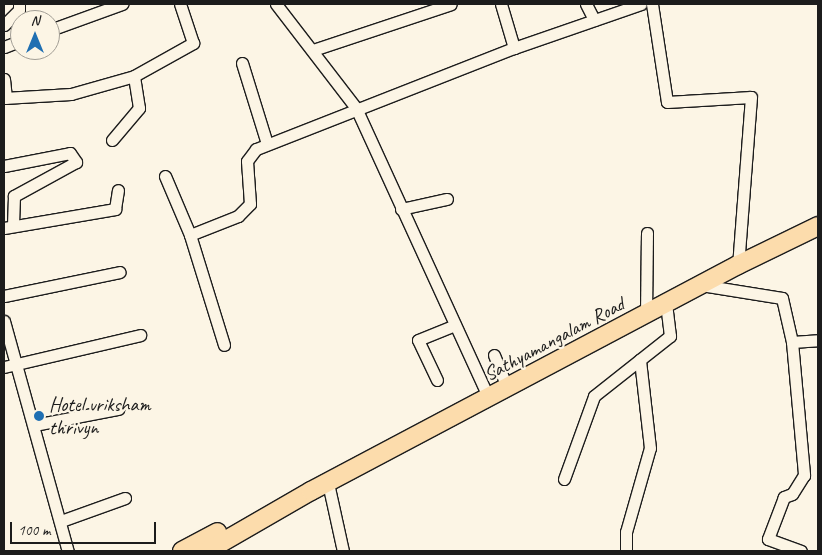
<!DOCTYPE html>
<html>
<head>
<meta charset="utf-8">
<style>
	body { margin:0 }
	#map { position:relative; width:822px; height:555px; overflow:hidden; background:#fcf5e5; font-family:Caveat,sans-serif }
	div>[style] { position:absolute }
	.roads { filter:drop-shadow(1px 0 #1c1c1c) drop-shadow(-1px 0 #1c1c1c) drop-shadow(0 1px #1c1c1c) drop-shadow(0 -1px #1c1c1c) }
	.minor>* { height:11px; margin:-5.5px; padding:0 5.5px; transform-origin:5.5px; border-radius:5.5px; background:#fcf5e5 }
	.highway>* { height:18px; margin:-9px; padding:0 9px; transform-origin:9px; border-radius:9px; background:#fcdcac }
	.dots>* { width:14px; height:14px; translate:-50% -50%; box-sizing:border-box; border:2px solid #fcf5e5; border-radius:50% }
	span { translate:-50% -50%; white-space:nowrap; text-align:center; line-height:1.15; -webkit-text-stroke:4.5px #fcf5e5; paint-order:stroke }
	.street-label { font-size:20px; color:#1c1c1c }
	.poi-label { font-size:20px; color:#1c1c1c }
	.left { translate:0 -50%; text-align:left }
	.frame { position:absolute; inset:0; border:5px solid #1c1c1c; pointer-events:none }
	.north { position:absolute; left:10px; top:10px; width:50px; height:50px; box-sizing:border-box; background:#fcf5e5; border:1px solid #a29e95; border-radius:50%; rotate:0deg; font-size:14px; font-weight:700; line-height:20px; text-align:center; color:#1c1c1c }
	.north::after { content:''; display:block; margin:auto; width:18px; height:22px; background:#1f6fb2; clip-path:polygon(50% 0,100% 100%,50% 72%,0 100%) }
	.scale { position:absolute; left:10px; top:522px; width:146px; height:22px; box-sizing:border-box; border:2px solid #1c1c1c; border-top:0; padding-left:6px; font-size:15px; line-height:18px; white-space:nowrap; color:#1c1c1c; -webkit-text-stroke:4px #fcf5e5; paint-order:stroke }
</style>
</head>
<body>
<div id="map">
	<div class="roads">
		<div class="minor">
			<div style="left:276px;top:4px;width:131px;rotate:52.4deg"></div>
			<div style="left:356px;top:108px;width:319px;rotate:65.4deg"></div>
			<div style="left:501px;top:4px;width:46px;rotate:73.5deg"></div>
			<div style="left:586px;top:4px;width:18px;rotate:63deg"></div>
			<div style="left:652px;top:4px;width:99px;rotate:81.3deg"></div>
			<div style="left:667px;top:102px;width:84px;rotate:-3.4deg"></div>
			<div style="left:751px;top:97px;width:169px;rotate:94.4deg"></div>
			<div style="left:4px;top:25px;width:21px;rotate:-45deg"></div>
			<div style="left:19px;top:10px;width:6px;rotate:-90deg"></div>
			<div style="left:50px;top:30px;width:77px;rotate:-19.9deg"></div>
			<div style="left:4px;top:47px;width:17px;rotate:-21deg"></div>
			<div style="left:313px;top:50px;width:145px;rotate:-18.4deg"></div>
			<div style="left:242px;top:63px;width:85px;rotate:72.8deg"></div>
			<div style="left:4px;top:79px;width:19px;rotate:84deg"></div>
			<div style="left:4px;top:98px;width:67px;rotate:-3.4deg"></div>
			<div style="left:71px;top:94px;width:66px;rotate:-15.9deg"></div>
			<div style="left:134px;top:76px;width:68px;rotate:-29.2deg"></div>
			<div style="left:193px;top:43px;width:41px;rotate:-108.4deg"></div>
			<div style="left:112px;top:140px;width:42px;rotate:-49.8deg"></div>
			<div style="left:139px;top:108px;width:32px;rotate:-99deg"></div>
			<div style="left:4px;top:166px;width:67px;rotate:-11.1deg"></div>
			<div style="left:70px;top:153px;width:11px;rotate:56deg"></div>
			<div style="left:76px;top:162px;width:71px;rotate:151.3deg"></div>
			<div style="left:14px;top:196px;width:30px;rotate:92deg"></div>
			<div style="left:165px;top:176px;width:64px;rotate:67deg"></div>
			<div style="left:190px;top:235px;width:115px;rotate:72.8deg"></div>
			<div style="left:401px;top:209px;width:47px;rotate:-12.3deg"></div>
			<div style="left:4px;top:228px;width:113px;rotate:-9.7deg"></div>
			<div style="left:115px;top:209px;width:19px;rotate:-81deg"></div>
			<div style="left:190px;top:235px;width:52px;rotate:-21.6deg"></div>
			<div style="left:238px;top:216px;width:17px;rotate:-45deg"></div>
			<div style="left:250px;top:204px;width:43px;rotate:-94deg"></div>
			<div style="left:247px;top:161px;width:15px;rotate:-53deg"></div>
			<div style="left:256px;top:149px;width:277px;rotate:-21.4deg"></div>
			<div style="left:514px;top:48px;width:134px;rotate:-19.1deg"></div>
			<div style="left:701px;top:285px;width:82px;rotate:9.1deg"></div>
			<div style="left:782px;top:298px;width:45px;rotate:77.2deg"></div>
			<div style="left:792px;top:342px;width:134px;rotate:84.8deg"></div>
			<div style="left:804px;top:475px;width:22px;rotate:122deg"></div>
			<div style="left:792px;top:494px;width:9px;rotate:159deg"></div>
			<div style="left:784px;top:497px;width:45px;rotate:110.9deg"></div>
			<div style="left:768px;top:539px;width:35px;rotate:20deg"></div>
			<div style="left:4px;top:296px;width:118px;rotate:-11.7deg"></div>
			<div style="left:646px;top:314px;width:81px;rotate:-89.3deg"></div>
			<div style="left:4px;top:321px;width:239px;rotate:74.5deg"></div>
			<div style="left:792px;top:342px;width:26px;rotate:-4deg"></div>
			<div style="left:494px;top:355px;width:35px;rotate:68deg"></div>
			<div style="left:4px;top:367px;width:140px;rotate:-13.2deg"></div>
			<div style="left:437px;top:380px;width:44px;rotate:-115.4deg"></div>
			<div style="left:418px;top:340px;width:40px;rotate:-22deg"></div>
			<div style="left:34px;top:425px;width:86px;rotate:-10.8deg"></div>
			<div style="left:564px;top:479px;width:88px;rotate:-70.1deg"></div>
			<div style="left:594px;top:396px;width:97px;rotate:-38.3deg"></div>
			<div style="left:670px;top:336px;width:32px;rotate:-97deg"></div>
			<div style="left:328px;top:483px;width:70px;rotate:77.6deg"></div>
			<div style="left:61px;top:521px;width:68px;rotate:-19.8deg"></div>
			<div style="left:626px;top:551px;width:19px;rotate:-90deg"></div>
			<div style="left:626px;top:532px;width:87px;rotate:-74.1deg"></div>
			<div style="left:650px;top:448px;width:89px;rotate:-96.5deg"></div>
		</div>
		<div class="highway">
			<div style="left:182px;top:551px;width:40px;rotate:-28deg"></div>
			<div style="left:207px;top:551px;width:120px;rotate:-30deg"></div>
			<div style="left:311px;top:491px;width:483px;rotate:-27.9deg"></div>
			<div style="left:738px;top:265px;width:89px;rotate:-26deg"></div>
		</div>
	</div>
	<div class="dots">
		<div style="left:39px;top:416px;background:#1f6fb2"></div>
	</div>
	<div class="street-label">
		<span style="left:554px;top:339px;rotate:-28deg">Sathyamangalam Road</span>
	</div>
	<div class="poi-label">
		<span class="left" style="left:49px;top:416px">Hotel vriksham<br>thrivyn</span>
	</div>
	<div class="frame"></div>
	<div class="north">N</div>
	<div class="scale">100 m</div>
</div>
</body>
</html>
